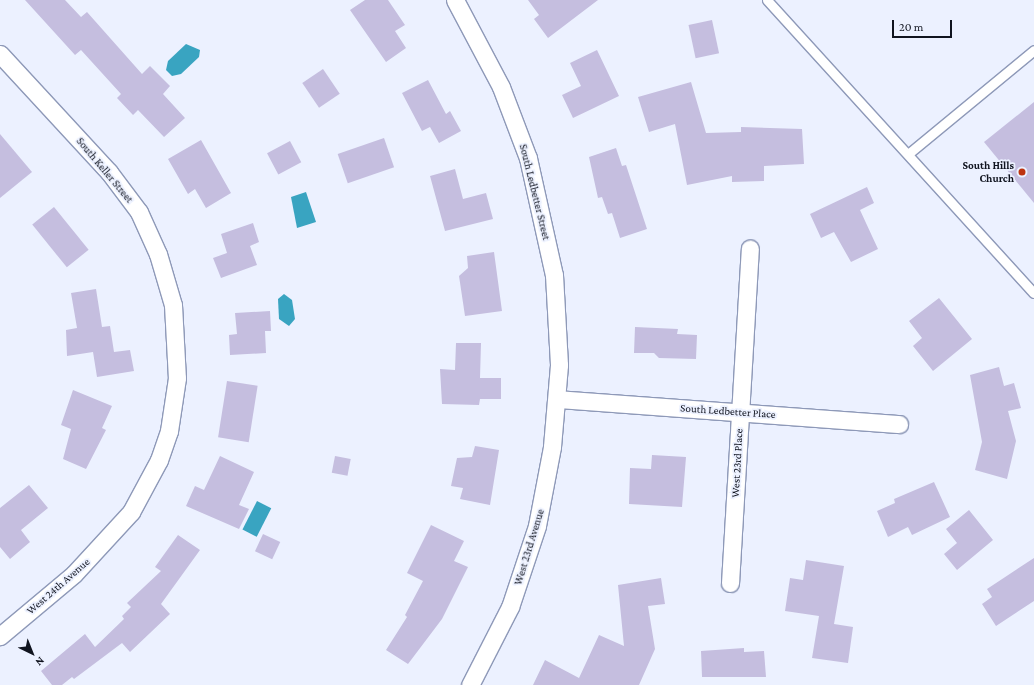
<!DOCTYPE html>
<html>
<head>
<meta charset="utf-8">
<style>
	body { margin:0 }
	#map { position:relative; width:1034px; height:685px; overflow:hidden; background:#ecf1ff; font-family:"Crimson Pro",serif }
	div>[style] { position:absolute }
	.water>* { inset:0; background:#39a4c1; transform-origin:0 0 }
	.building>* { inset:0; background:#c5bedf; transform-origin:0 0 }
	.roads { filter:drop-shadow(1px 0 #8e99b8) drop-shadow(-1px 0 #8e99b8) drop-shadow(0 1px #8e99b8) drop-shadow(0 -1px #8e99b8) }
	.service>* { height:9px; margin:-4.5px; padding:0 4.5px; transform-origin:4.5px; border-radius:4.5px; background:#fff }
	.minor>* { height:17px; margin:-8.5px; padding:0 8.5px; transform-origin:8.5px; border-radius:8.5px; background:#fff }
	.dots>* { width:11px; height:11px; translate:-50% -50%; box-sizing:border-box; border:2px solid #ecf1ff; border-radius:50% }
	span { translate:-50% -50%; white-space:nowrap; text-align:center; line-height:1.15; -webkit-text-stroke:3.5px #ecf1ff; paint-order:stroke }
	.poi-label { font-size:11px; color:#10141f; font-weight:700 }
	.right { translate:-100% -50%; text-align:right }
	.street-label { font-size:11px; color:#10141f }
	.north { position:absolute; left:12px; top:633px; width:40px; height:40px; -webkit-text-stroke:3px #ecf1ff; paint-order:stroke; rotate:137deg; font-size:11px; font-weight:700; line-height:16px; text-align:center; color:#10141f }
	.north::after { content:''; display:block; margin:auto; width:14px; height:18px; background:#10141f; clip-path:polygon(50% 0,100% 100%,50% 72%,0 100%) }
	.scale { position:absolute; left:892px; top:20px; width:60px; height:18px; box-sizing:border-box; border:2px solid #10141f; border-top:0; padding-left:5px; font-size:12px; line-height:14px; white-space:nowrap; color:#10141f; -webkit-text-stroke:3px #ecf1ff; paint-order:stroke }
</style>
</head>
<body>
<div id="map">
	<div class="water">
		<div style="clip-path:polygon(186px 44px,200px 50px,199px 57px,181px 74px,172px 76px,166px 70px,168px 61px)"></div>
		<div style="clip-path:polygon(306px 192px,316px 222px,297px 228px,291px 197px)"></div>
		<div style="clip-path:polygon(284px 294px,292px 300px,295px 319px,289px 326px,279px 319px,278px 299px)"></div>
		<div style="left:257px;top:501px;width:16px;height:32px;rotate:27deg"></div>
	</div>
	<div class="building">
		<div style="clip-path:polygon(25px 0,65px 0,81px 17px,87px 12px,142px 74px,150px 66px,170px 86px,163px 94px,185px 118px,164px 137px,138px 110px,133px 115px,117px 98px,121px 94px,81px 50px,75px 55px)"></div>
		<div style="clip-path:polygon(365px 0,388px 0,405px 25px,395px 31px,406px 48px,386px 62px,350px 10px)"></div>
		<div style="clip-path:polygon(528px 0,598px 0,548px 38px,534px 19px,539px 15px)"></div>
		<div style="left:712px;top:20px;width:34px;height:24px;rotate:78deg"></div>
		<div style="clip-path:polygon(597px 50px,619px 96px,573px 118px,562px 95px,581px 86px,570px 63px)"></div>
		<div style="left:323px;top:69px;width:30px;height:25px;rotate:56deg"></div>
		<div style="clip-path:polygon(428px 80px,446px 114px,450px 111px,461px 131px,439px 143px,430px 127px,422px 131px,402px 93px)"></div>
		<div style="clip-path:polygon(691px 82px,706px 133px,741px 132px,741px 127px,802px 129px,804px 164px,764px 166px,764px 181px,732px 182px,732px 176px,687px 185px,675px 124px,649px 132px,638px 97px)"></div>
		<div style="clip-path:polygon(1034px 102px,1034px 203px,984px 142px)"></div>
		<div style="clip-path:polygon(0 134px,32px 172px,0 198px)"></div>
		<div style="left:384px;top:138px;width:31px;height:49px;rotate:71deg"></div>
		<div style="clip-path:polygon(201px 140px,231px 193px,206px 208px,195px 189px,188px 194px,168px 159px)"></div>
		<div style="left:290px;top:141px;width:24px;height:26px;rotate:62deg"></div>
		<div style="clip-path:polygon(616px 148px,622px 166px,626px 165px,647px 229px,620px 238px,612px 213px,608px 214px,602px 197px,598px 198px,589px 157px)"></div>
		<div style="clip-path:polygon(455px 169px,463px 199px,486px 193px,493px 219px,445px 231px,430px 176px)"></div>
		<div style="clip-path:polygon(867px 187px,874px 203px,860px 210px,878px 249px,851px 262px,834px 232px,821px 238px,810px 214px)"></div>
		<div style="left:54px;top:207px;width:55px;height:28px;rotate:51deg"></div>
		<div style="clip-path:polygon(253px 223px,259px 242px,250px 246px,257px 265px,221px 278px,213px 258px,227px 253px,221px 234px)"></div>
		<div style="clip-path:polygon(494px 252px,502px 311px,465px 316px,459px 276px,468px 268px,467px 256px)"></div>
		<div style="clip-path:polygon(96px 289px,102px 327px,110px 326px,114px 352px,130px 350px,134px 371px,97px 377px,93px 352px,67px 356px,66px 330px,77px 328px,71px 293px)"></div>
		<div style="clip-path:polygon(939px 298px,972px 339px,933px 371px,913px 346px,922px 338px,909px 321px)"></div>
		<div style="clip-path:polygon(270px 311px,271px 331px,265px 331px,266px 353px,230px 355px,229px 335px,237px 334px,235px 313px)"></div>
		<div style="clip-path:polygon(635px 327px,678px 329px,677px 334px,697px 335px,696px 359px,659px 358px,654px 353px,634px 353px)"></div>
		<div style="clip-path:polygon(456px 343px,481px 343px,480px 378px,501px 378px,501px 399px,480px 399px,479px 405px,442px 404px,440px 369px,455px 370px)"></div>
		<div style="clip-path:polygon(999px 367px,1004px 386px,1014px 383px,1021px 408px,1008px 411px,1016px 441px,1007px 479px,975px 470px,982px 442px,970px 375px)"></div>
		<div style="left:227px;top:381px;width:31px;height:57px;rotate:9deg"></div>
		<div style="clip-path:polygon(73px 390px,112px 406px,102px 428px,106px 430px,86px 469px,63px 459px,71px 429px,61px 425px)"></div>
		<div style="clip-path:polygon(475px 446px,499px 450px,490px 505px,460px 499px,463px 488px,451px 486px,457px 458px,472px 457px)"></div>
		<div style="clip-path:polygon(652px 455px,686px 457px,682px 507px,629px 504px,630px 468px,651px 469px)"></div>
		<div style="clip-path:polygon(220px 456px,254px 472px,239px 505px,249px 509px,239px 529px,186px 506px,195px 486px,204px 490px)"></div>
		<div style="left:335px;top:456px;width:16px;height:17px;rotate:11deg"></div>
		<div style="clip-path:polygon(934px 482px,950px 517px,912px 535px,908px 527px,888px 537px,877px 511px,895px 503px,894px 499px)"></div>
		<div style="clip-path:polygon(29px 485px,48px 508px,21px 530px,30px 542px,10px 559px,0 547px,0 508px)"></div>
		<div style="clip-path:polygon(969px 510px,993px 540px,957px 570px,944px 554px,957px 543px,946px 529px)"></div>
		<div style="clip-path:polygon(431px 525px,464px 541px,454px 561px,468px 567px,442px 619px,408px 664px,386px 650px,407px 617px,405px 615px,423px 581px,407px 573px)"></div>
		<div style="left:263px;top:534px;width:19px;height:19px;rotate:25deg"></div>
		<div style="clip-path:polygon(178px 535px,200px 550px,161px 604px,170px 614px,130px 652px,122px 643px,74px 679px,72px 677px,62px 685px,52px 685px,41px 671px,85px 634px,95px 647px,124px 619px,122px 616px,131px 607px,127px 603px,161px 571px,155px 567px)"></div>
		<div style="clip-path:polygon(1034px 558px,1034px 601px,996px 626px,982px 604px,992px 597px,987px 589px)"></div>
		<div style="clip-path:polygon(806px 560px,844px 566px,834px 624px,853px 627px,848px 663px,812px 658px,819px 616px,785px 611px,790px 578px,803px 580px)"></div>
		<div style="clip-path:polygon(661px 578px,665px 604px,648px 606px,655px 649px,639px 685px,533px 685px,545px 660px,579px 678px,599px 635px,624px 646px,618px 585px)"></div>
		<div style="clip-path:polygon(744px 648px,744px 652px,764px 651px,766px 677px,702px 677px,701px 651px)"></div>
	</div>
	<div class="roads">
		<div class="service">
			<div style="left:767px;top:0;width:396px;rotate:47.7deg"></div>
			<div style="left:908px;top:154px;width:163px;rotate:-39.5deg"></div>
		</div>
		<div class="minor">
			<div style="left:455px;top:0;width:98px;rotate:62.1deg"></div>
			<div style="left:501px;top:87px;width:76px;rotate:69.2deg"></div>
			<div style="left:528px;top:158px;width:120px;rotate:77.5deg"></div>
			<div style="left:554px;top:275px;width:90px;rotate:86.8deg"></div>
			<div style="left:559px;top:365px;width:82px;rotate:94.9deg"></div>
			<div style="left:552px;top:447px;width:80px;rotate:100.8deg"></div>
			<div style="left:537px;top:526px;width:85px;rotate:108.4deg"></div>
			<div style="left:510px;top:607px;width:88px;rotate:117.1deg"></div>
			<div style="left:0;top:54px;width:161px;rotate:47.3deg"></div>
			<div style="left:109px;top:172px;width:50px;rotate:53.1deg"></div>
			<div style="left:139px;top:212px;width:46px;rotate:65.7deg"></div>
			<div style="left:158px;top:254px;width:53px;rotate:73.6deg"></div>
			<div style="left:173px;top:305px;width:73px;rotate:86.9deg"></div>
			<div style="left:177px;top:378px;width:54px;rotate:98.6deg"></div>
			<div style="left:169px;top:431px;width:31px;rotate:109deg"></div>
			<div style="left:159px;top:460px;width:59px;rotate:118.3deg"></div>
			<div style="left:131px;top:512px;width:84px;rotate:132.6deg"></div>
			<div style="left:74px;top:574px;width:97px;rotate:140deg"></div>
			<div style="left:557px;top:399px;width:343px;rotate:4.2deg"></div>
			<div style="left:730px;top:583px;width:335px;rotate:-86.6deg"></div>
		</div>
	</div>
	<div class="dots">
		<div style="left:1022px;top:172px;background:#bd330f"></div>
	</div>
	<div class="poi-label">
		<span class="right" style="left:1014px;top:172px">South Hills<br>Church</span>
	</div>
	<div class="street-label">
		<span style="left:105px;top:170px;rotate:50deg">South Keller Street</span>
		<span style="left:535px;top:192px;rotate:76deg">South Ledbetter Street</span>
		<span style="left:728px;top:411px;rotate:4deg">South Ledbetter Place</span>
		<span style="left:737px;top:463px;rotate:-87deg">West 23rd Place</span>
		<span style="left:529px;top:547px;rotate:-73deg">West 23rd Avenue</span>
		<span style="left:58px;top:586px;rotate:-41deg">West 24th Avenue</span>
	</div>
	<div class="north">N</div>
	<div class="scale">20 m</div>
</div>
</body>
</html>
